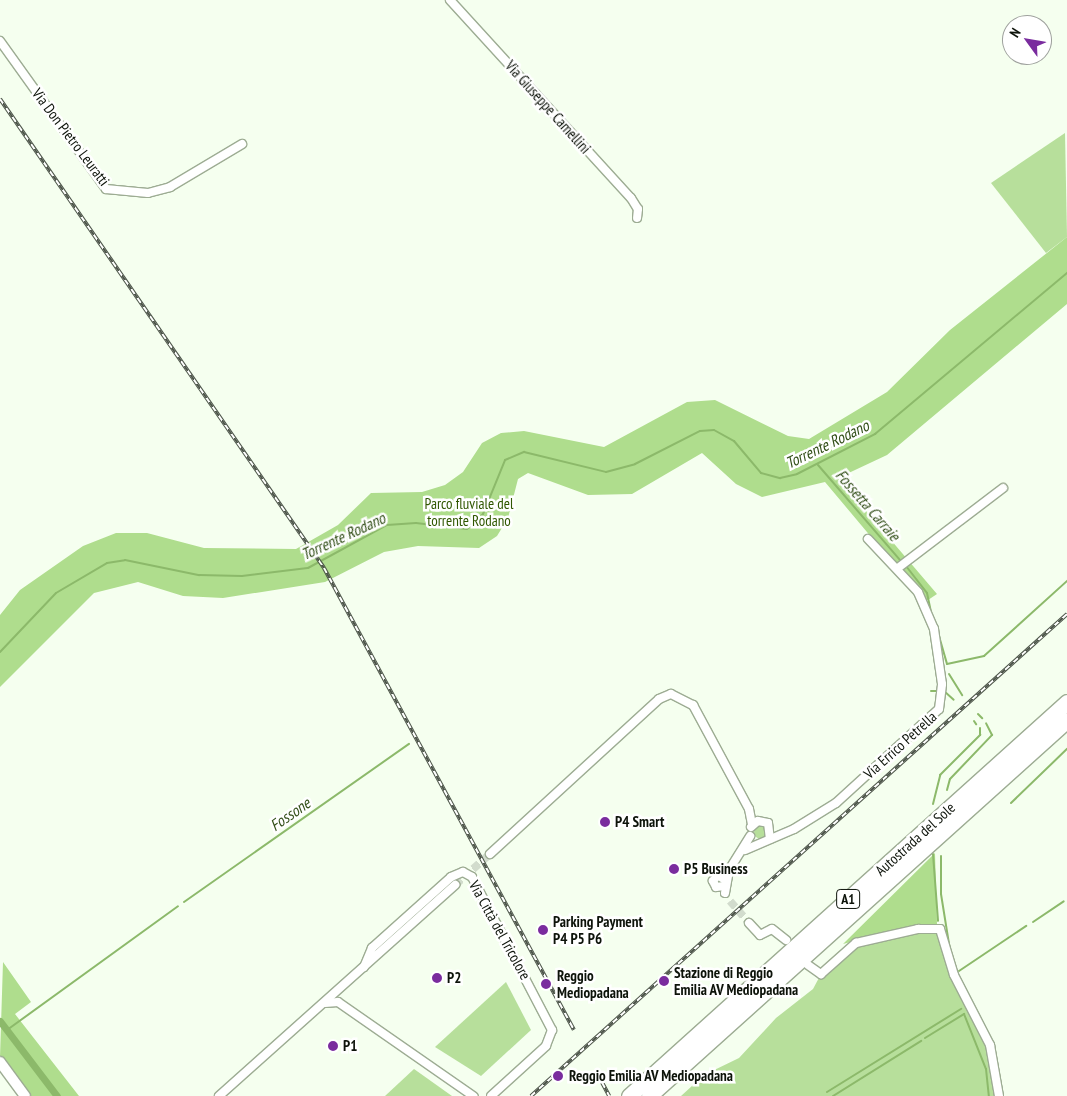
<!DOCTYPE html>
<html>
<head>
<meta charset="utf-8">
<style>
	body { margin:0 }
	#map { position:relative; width:1067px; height:1096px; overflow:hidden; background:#f5ffef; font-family:"PT Sans Narrow",sans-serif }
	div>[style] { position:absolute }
	.green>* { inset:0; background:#b7df9b }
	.round { border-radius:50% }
	.forest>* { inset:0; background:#afdd8d }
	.stream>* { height:2px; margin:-1px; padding:0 1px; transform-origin:1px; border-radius:1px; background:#8cb96a }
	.canal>* { height:7px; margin:-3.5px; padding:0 3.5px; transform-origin:3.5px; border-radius:3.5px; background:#8cb96a }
	.minor-tunnel>* { height:8px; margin-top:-4px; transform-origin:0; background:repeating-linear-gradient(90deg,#d2dccd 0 8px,transparent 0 12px) }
	.roads { filter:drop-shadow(1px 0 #9dac93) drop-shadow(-1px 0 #9dac93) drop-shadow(0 1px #9dac93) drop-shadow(0 -1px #9dac93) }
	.minor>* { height:8px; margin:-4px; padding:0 4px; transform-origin:4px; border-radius:4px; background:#fff }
	.tertiary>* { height:10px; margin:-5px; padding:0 5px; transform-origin:5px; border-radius:5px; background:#fff }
	.motorway>* { height:15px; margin:-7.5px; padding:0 7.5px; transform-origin:7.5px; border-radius:7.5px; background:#fff }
	.rail>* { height:4px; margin-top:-2px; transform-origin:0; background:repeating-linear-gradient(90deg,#fff 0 5.5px,#4d554a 0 11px); box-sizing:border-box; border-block:1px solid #4d554a }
	.dots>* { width:14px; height:14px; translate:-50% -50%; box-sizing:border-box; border:2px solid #fff; border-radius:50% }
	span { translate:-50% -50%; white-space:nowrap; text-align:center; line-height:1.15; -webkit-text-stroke:5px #fff; paint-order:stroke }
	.shield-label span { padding:1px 4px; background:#fff; border:1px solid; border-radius:4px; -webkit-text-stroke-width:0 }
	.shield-label { font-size:14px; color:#0d130a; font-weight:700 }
	.street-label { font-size:15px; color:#0d130a }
	.park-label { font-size:15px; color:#305700 }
	.poi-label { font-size:15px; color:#0d130a; font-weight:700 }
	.left { translate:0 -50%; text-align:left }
	.water-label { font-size:16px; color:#314e17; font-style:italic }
	.north { position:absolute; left:1002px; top:15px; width:50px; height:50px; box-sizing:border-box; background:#fff; border:1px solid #9ea19d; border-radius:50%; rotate:302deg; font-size:14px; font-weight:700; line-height:20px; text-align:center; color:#0d130a }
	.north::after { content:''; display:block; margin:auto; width:18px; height:22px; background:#7a2c9e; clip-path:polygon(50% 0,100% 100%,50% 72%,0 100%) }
</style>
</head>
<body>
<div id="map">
	<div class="green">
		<div style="clip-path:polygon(1065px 133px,1067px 237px,1046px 253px,991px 183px)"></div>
		<div class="round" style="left:754px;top:825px;width:14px;height:14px"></div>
		<div style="clip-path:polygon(936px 928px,986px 1036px,999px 1096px,681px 1096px,704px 1075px,739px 1058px,776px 1018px,813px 989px,821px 974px,846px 948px)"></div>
		<div style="clip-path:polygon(506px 982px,531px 1030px,481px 1076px,435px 1047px)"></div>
		<div style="clip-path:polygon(414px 1069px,452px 1096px,385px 1096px)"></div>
	</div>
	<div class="forest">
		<div style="clip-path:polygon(1067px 237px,1067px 304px,887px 455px,838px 478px,937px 594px,928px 600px,924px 600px,825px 482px,762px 497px,736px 484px,702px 453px,632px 494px,588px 495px,528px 473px,518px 479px,508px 518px,497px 536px,479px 548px,418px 546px,384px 552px,325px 582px,223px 598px,183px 596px,138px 582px,94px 593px,0 687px,0 615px,20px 590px,83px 546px,116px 533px,147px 533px,204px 548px,296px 549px,338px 525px,371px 493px,422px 492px,445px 485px,463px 472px,482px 443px,501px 433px,524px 431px,604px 447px,687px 402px,715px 400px,788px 436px,809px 439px,887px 392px,950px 330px)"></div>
		<div style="clip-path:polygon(935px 853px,937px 924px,915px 925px,843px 944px)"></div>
		<div style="clip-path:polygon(3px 962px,31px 1002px,15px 1014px,79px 1096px,30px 1096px,0 1057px)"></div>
	</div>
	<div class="stream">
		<div style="left:818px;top:465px;width:127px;rotate:49.2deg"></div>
		<div style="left:906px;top:566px;width:34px;rotate:52deg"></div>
		<div style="left:927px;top:593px;width:19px;rotate:78deg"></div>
		<div style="left:939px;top:636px;width:29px;rotate:74deg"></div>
		<div style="left:947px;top:664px;width:38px;rotate:-12deg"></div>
		<div style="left:984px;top:656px;width:112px;rotate:-42.1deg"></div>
		<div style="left:0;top:652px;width:81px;rotate:-46.5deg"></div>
		<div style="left:56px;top:593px;width:59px;rotate:-30.5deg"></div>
		<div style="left:107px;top:563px;width:18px;rotate:-9deg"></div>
		<div style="left:125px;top:560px;width:76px;rotate:11.5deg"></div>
		<div style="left:199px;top:575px;width:43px;rotate:1.3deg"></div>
		<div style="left:242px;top:576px;width:66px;rotate:-6.9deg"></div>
		<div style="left:308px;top:568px;width:90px;rotate:-28.6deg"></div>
		<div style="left:387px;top:525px;width:29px;rotate:-4deg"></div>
		<div style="left:416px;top:523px;width:51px;rotate:6.7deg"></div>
		<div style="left:467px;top:529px;width:22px;rotate:-43deg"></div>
		<div style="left:483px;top:514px;width:58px;rotate:-67.8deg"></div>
		<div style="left:505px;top:460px;width:21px;rotate:-23deg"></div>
		<div style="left:524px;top:452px;width:84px;rotate:13.7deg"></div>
		<div style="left:606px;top:472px;width:30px;rotate:-15deg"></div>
		<div style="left:635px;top:464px;width:73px;rotate:-26.9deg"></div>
		<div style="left:700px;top:431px;width:14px;rotate:-4deg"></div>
		<div style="left:714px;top:430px;width:23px;rotate:29deg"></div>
		<div style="left:734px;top:441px;width:42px;rotate:49.8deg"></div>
		<div style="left:761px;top:473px;width:20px;rotate:15deg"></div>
		<div style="left:780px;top:478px;width:17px;rotate:-13deg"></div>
		<div style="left:797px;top:474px;width:88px;rotate:-27.1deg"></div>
		<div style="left:875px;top:434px;width:251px;rotate:-40deg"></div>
		<div style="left:949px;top:674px;width:25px;rotate:58deg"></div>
		<div style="left:931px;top:691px;width:8px"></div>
		<div style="left:944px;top:691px;width:13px;rotate:42deg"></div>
		<div style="left:978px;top:714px;width:6px;rotate:45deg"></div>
		<div style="left:974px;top:721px;width:4px;rotate:56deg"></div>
		<div style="left:947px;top:790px;width:11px;rotate:-75deg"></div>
		<div style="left:950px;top:779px;width:61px;rotate:-46.3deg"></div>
		<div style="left:992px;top:735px;width:13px;rotate:-117deg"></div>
		<div style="left:1011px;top:803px;width:78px;rotate:-44deg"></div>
		<div style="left:933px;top:804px;width:30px;rotate:-76deg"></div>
		<div style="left:940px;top:775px;width:57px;rotate:-45deg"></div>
		<div style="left:980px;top:735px;width:7px;rotate:-90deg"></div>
		<div style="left:933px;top:854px;width:67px;rotate:85.7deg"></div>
		<div style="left:941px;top:856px;width:38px;rotate:90deg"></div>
		<div style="left:941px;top:894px;width:57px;rotate:80.9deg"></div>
		<div style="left:184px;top:902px;width:275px;rotate:-35.1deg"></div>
		<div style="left:1033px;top:922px;width:37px;rotate:-34deg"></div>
		<div style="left:959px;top:971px;width:81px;rotate:-33.9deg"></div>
		<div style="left:963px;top:984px;width:67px;rotate:63.4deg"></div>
		<div style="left:993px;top:1044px;width:51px;rotate:79.8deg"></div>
		<div style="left:7px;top:1030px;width:211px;rotate:-35.9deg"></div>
		<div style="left:925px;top:1038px;width:46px;rotate:-31.6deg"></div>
		<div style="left:964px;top:1014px;width:59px;rotate:68.2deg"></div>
		<div style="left:986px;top:1069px;width:27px;rotate:84deg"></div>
		<div style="left:827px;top:1092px;width:158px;rotate:-31.8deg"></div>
		<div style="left:833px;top:1096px;width:104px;rotate:-32deg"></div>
	</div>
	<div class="canal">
		<div style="left:0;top:1021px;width:94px;rotate:52.8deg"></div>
	</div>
	<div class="minor-tunnel">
		<div style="left:455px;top:885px;width:47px;rotate:-41.5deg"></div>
		<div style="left:730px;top:901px;width:29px;rotate:49deg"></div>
	</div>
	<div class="roads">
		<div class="minor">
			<div style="left:450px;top:0;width:268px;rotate:47.6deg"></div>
			<div style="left:631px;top:198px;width:13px;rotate:58deg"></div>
			<div style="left:638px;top:209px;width:9px;rotate:96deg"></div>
			<div style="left:0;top:41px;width:182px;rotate:54.4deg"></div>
			<div style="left:106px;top:189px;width:42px;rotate:5.4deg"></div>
			<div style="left:148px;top:193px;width:23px;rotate:-15deg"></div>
			<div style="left:170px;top:187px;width:84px;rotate:-30.8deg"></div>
			<div style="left:898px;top:568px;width:132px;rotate:-37.3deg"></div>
			<div style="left:751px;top:827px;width:9px;rotate:-41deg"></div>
			<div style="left:758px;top:821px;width:10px;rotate:11deg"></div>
			<div style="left:768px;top:823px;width:16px;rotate:83deg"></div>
			<div style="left:745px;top:850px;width:53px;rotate:-23.2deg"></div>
			<div style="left:794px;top:829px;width:49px;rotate:-31.8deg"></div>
			<div style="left:836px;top:803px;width:139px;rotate:-42.4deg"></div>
			<div style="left:939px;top:709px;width:25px;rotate:-83deg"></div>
			<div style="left:942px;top:684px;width:56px;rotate:-98.3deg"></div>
			<div style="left:934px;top:629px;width:40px;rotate:-113.4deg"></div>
			<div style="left:918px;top:592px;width:73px;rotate:-133.3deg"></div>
			<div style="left:490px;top:854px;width:229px;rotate:-42.5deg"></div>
			<div style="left:659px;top:699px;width:13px;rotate:-23deg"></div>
			<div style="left:671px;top:694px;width:25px;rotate:27deg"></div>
			<div style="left:693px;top:705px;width:118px;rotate:61.7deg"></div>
			<div style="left:749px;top:809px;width:16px;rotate:79deg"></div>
			<div style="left:724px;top:886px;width:8px;rotate:173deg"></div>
			<div style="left:716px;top:887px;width:7px;rotate:-117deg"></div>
			<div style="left:713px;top:881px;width:8px;rotate:-50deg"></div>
			<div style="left:718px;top:875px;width:9px;rotate:36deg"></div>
			<div style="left:725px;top:893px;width:23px;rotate:-80deg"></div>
			<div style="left:729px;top:870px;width:40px;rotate:-58deg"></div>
			<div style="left:749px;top:923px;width:16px;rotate:47deg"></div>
			<div style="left:760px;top:935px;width:13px;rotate:-27deg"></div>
			<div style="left:772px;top:929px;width:18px;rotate:38deg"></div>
			<div style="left:808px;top:965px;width:16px;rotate:35deg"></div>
			<div style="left:821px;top:974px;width:47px;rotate:-41.5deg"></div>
			<div style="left:856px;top:943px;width:64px;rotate:-12.7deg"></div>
			<div style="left:918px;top:929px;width:22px"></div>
			<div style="left:940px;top:929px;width:48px;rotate:73.1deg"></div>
			<div style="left:954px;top:975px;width:79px;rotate:62.8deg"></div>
			<div style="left:990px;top:1045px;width:52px;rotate:80deg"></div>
			<div style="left:364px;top:967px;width:21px;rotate:-67deg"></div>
			<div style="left:372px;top:948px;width:106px;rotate:-41.9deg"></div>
			<div style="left:451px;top:877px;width:13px;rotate:-23deg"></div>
			<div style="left:463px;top:872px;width:10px;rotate:29deg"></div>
			<div style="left:472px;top:877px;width:173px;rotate:62.4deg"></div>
			<div style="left:552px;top:1030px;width:17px;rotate:111deg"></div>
			<div style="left:546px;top:1046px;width:74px;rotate:137.7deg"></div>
			<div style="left:325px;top:1003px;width:13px;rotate:-4deg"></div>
			<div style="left:338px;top:1002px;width:165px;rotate:34.8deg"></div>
			<div style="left:219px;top:1096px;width:317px;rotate:-41.8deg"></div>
		</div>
		<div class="tertiary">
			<div style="left:0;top:1062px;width:42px;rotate:53.7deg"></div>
		</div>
		<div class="motorway">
			<div style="left:629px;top:1096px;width:589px;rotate:-41.97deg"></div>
			<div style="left:649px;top:1096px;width:562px;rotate:-41.97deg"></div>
		</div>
	</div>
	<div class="rail">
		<div style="left:0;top:99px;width:570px;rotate:55.36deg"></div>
		<div style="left:324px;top:568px;width:525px;rotate:61.58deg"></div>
		<div style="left:597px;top:1073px;width:26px;rotate:62deg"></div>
		<div style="left:531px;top:1096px;width:721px;rotate:-41.96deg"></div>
	</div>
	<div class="dots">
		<div style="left:605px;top:822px;background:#7a2c9e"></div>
		<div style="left:674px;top:869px;background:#7a2c9e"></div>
		<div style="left:543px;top:930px;background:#7a2c9e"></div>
		<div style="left:437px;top:978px;background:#7a2c9e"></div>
		<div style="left:664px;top:981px;background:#7a2c9e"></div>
		<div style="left:546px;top:984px;background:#7a2c9e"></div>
		<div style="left:333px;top:1046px;background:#7a2c9e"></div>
		<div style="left:558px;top:1076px;background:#7a2c9e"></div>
	</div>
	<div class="shield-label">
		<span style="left:848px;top:899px">A1</span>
	</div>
	<div class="street-label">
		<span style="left:548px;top:107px;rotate:48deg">Via Giuseppe Camellini</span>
		<span style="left:71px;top:137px;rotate:53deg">Via Don Pietro Leuratti</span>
		<span style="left:900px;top:745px;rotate:-42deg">Via Errico Petrella</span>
		<span style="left:915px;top:839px;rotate:-42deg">Autostrada del Sole</span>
		<span style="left:500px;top:930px;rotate:61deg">Via Città del Tricolore</span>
	</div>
	<div class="park-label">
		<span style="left:469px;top:512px">Parco fluviale del<br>torrente Rodano</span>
	</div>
	<div class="poi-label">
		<span class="left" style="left:615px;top:822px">P4 Smart</span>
		<span class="left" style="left:684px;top:869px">P5 Business</span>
		<span class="left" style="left:553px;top:930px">Parking Payment<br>P4 P5 P6</span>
		<span class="left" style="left:674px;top:981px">Stazione di Reggio<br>Emilia AV Mediopadana</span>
		<span class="left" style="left:557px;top:984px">Reggio<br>Mediopadana</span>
		<span class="left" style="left:447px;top:978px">P2</span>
		<span class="left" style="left:343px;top:1046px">P1</span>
		<span class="left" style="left:569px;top:1076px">Reggio Emilia AV Mediopadana</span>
	</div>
	<div class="water-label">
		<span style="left:827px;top:444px;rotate:-26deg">Torrente Rodano</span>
		<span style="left:868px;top:505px;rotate:49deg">Fossetta Carraie</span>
		<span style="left:343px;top:536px;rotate:-25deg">Torrente Rodano</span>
		<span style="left:290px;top:814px;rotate:-35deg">Fossone</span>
	</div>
	<div class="north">N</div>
</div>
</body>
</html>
